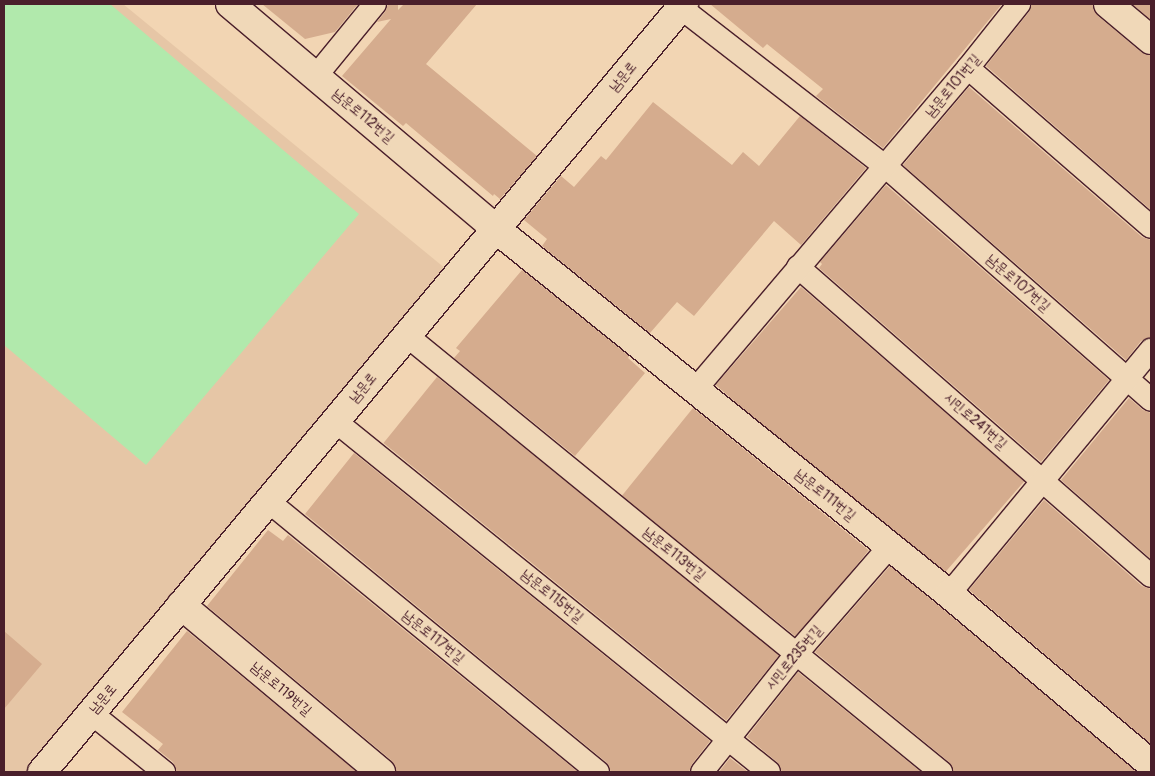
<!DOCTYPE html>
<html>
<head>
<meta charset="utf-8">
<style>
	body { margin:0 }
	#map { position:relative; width:1155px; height:776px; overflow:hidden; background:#f2d5b3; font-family:Pangolin,"Poor Story",sans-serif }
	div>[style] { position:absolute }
	.built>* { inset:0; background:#e6c6a6 }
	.green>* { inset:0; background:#b1e9ac }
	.building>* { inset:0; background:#d5ac8e; transform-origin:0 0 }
	.roads { filter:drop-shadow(1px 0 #4a1f2b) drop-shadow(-1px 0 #4a1f2b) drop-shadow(0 1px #4a1f2b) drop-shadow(0 -1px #4a1f2b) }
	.lane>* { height:22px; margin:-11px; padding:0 11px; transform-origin:11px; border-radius:11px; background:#f0d8b8 }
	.street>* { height:28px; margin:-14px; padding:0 14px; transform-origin:14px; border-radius:14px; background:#f0d8b8 }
	.secondary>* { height:28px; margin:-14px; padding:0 14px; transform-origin:14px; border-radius:14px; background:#f0d8b8 }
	span { translate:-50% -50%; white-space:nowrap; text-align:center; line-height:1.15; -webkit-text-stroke:5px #f0d8b8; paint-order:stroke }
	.street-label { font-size:14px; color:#4a1f2b }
	.frame { position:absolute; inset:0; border:5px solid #4a1f2b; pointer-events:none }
</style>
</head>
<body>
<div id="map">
	<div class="built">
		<div style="clip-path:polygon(4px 4px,123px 4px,446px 269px,30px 772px,4px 772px)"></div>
	</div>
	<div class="green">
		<div style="clip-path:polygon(4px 4px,110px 4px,359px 214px,146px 465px,4px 345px)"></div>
	</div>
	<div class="building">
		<div style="clip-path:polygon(262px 4px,358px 4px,335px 32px,305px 39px)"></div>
		<div style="clip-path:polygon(388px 4px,398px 4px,398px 10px,404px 4px,477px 4px,426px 64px,537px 156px,500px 199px,494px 194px,493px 196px,406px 123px,403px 126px,342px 76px,391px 19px,377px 22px,385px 12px)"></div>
		<div style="clip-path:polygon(710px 4px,1002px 4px,883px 148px,816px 96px,823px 89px,767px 44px,763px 48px)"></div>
		<div style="clip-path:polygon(1032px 4px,1093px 4px,1098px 16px,1141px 52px,1151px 55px,1151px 210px,986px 66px,1029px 12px)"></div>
		<div style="clip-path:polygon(1132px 4px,1151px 4px,1151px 20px)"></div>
		<div style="clip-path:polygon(969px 87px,1142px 237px,1151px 240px,1151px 337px,1141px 341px,1126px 360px,903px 165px)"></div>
		<div style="clip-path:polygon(653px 102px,732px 165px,743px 152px,759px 166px,800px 116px,866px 168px,801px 245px,774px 221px,694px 316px,677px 302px,650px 333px,542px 246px,547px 239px,524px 220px,561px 176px,574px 187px,601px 156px,606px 160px)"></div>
		<div style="clip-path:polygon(886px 185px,1109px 380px,1041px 462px,819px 268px,822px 264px,820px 262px)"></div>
		<div style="clip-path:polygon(522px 270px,629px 356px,628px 358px,645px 373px,575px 456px,454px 358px,460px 351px,456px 348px)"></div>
		<div style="left:801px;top:287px;width:296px;height:130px;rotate:41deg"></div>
		<div style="left:437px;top:377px;width:441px;height:85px;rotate:39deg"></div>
		<div style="clip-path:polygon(1129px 398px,1143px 410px,1151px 413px,1151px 559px,1061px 480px)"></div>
		<div style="left:693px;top:408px;width:226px;height:113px;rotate:39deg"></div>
		<div style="clip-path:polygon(354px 453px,710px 741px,692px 764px,689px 772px,611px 772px,606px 762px,305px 514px)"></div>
		<div style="clip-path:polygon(1044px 500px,1142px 586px,1151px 589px,1151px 744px,969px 590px)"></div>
		<div style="clip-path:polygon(268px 530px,283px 541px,288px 535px,578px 772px,396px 772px,391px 760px,207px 606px)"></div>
		<div style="clip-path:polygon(890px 566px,939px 606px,1137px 772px,954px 772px,949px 762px,815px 652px)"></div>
		<div style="clip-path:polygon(4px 631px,42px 664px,4px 709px)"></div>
		<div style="clip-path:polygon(187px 631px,357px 772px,177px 772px,173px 762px,158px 750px,163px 744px,122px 712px)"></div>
		<div style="clip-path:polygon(798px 672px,921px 772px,782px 772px,777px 762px,747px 737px)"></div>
		<div style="clip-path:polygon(730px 758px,748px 772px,719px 772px)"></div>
	</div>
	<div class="roads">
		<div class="lane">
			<div style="left:681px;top:8px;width:258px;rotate:37.8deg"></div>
			<div style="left:885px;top:166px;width:354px;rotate:41.3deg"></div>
			<div style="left:968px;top:68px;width:242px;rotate:41deg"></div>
			<div style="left:316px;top:76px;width:93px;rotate:-50.7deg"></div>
			<div style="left:798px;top:267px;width:469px;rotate:41.2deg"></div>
			<div style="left:406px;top:335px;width:691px;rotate:39.24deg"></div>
			<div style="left:695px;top:390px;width:422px;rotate:-49.7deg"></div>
			<div style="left:968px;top:68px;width:82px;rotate:-51.4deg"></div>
			<div style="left:335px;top:421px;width:558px;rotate:38.96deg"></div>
			<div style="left:268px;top:501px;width:427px;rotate:39.4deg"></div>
			<div style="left:949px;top:594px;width:317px;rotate:-50.4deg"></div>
			<div style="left:91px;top:713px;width:94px;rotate:38.9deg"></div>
			<div style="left:702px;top:772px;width:152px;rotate:-51.4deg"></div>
			<div style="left:797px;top:653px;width:140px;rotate:-49deg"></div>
		</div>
		<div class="street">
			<div style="left:230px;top:4px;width:348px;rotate:40.2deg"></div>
			<div style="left:496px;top:229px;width:582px;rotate:38.86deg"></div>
			<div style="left:949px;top:594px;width:264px;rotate:40.1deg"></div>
			<div style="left:1108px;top:4px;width:56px;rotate:39.9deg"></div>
			<div style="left:181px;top:605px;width:261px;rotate:39.9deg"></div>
		</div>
		<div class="secondary">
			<div style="left:42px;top:772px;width:1001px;rotate:-50.11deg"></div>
		</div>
	</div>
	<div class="street-label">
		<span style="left:623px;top:77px;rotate:-50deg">남문로</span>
		<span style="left:953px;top:86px;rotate:-50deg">남문로101번길</span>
		<span style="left:363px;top:116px;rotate:40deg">남문로112번길</span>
		<span style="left:1018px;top:283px;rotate:41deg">남문로107번길</span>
		<span style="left:363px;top:388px;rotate:-50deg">남문로</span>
		<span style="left:975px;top:421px;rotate:41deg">시민로241번길</span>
		<span style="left:825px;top:495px;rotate:39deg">남문로111번길</span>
		<span style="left:674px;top:554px;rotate:39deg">남문로113번길</span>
		<span style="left:552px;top:596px;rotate:39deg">남문로115번길</span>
		<span style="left:433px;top:637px;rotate:39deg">남문로117번길</span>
		<span style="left:794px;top:658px;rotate:-50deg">시민로235번길</span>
		<span style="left:281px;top:689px;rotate:40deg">남문로119번길</span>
		<span style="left:103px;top:699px;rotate:-50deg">남문로</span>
	</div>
	<div class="frame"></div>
</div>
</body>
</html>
